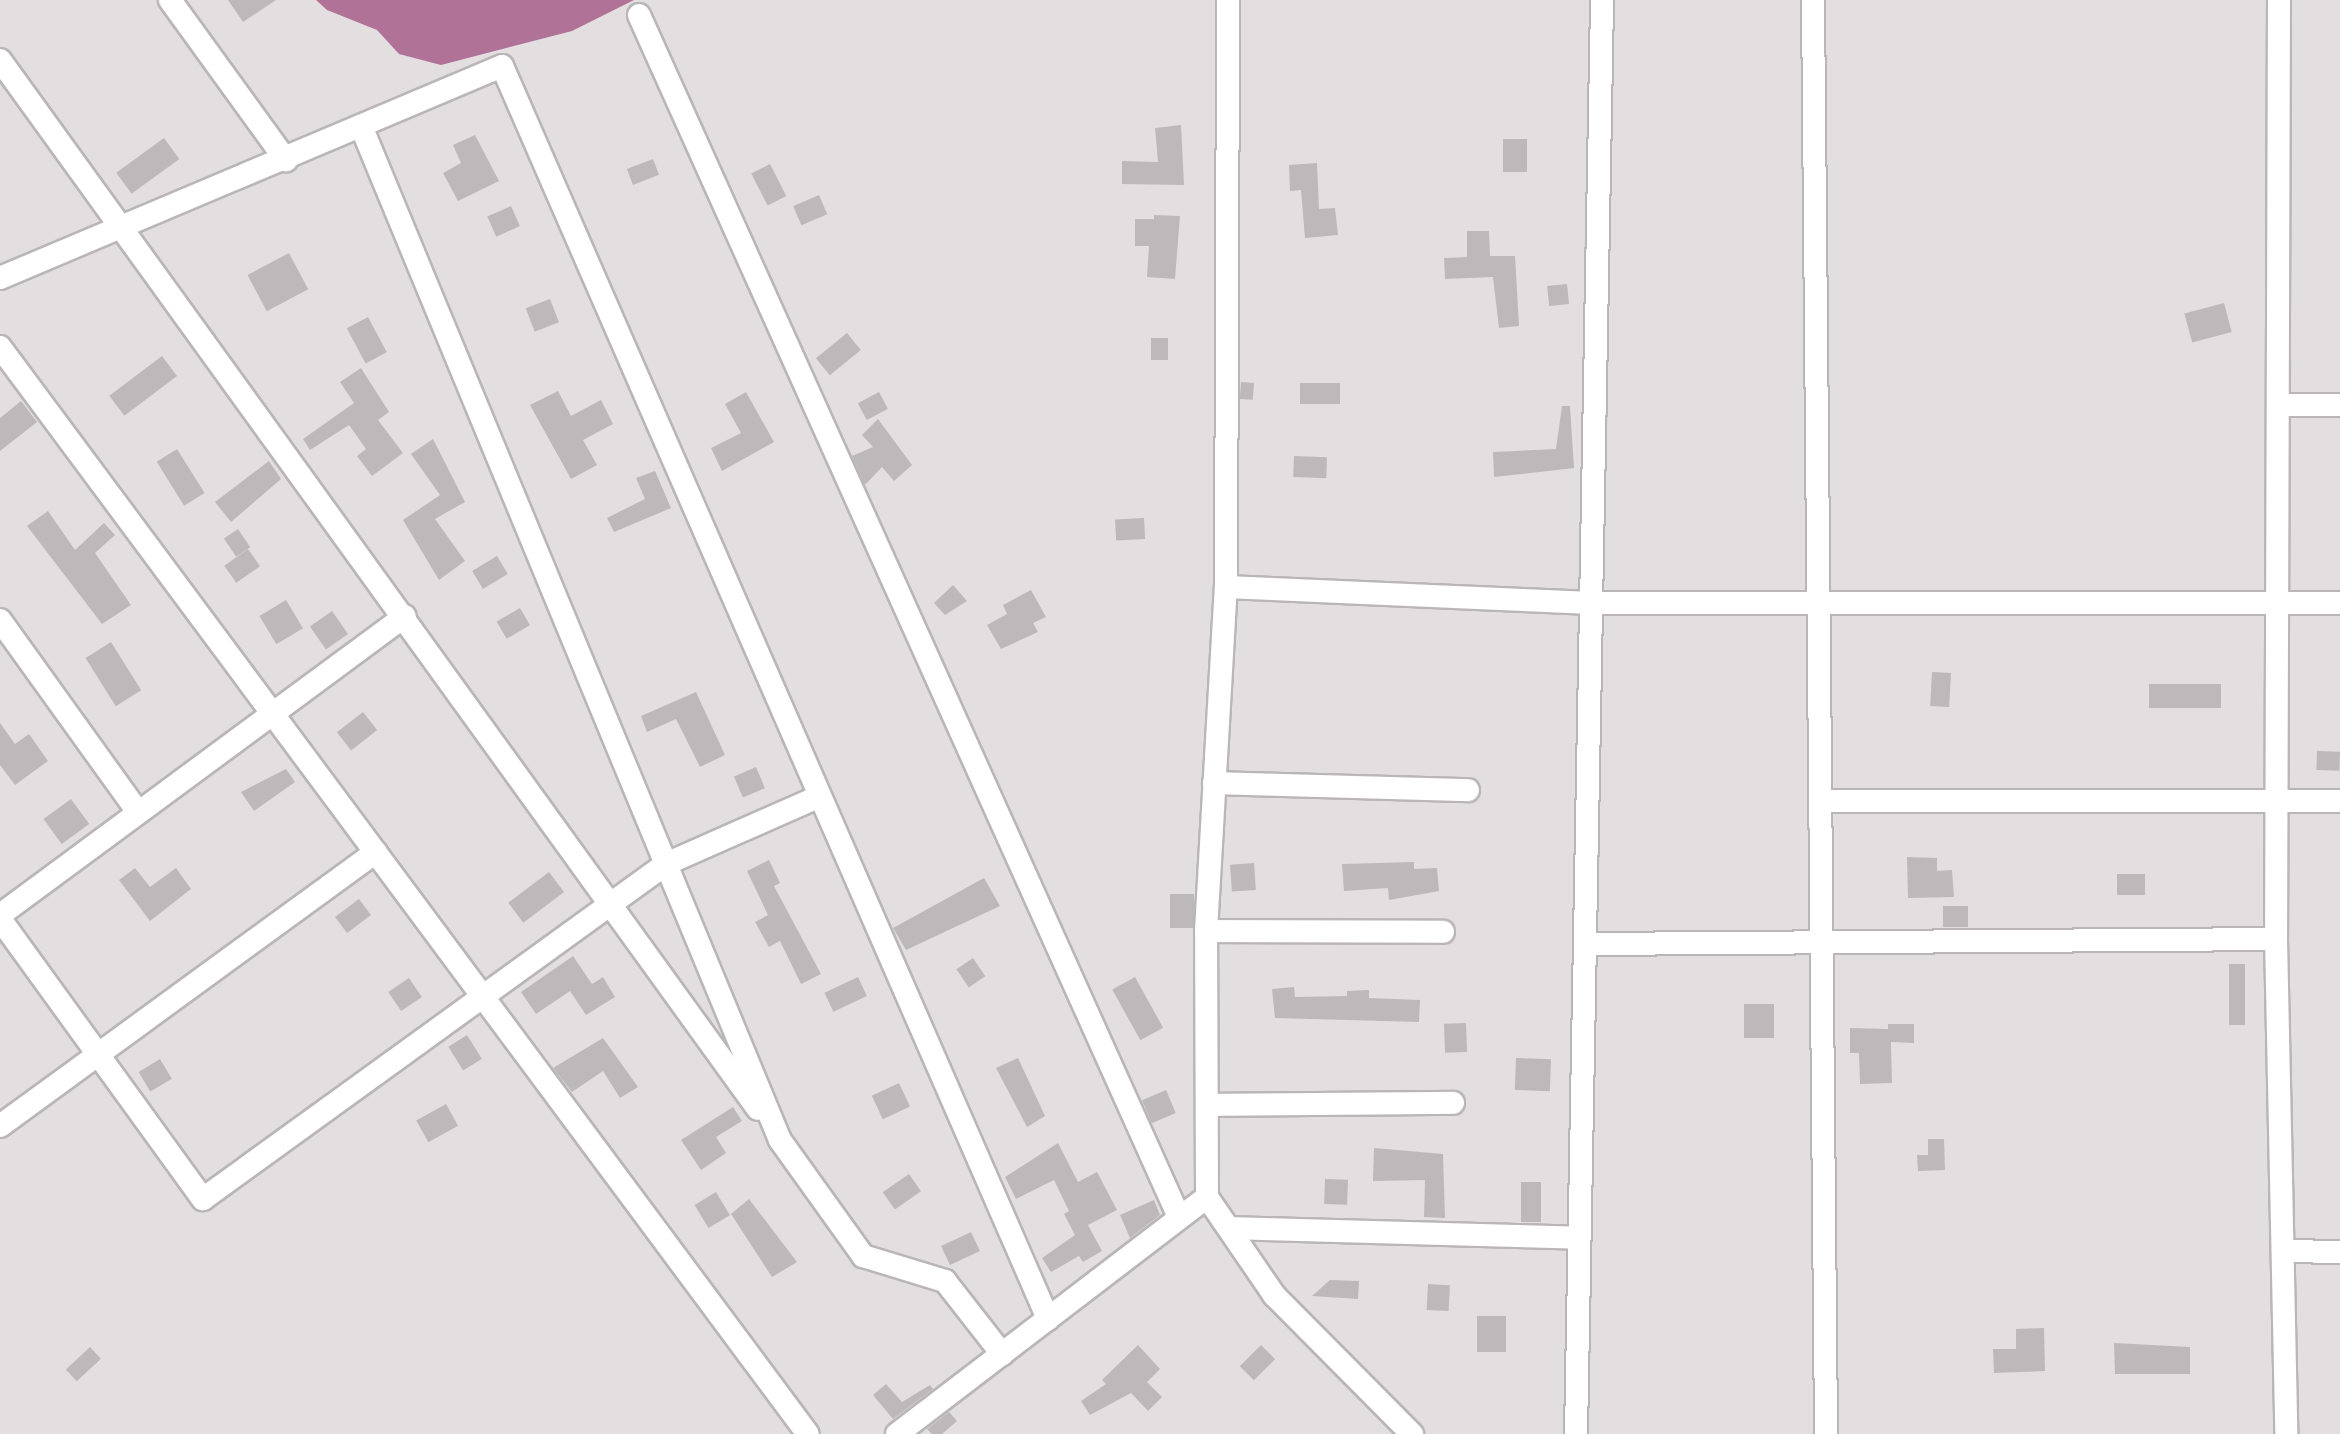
<!DOCTYPE html>
<html>
<head>
<meta charset="utf-8">
<style>
	body { margin:0 }
	#map { position:relative; width:2340px; height:1434px; overflow:hidden; background:#e3dfe1; font-family:"Open Sans",sans-serif }
	div>[style] { position:absolute }
	.water>* { inset:0; background:#b07297 }
	.building>* { inset:0; background:#bdb9bb; transform-origin:0 0 }
	.roads { filter:drop-shadow(2px 0 #bab6b8) drop-shadow(-2px 0 #bab6b8) drop-shadow(0 2px #bab6b8) drop-shadow(0 -2px #bab6b8) }
	.street>* { height:22px; margin:-11px; padding:0 11px; transform-origin:11px; border-radius:11px; background:#fff }
	span { translate:-50% -50%; white-space:nowrap; text-align:center; line-height:1.15; -webkit-text-stroke:7px #fff; paint-order:stroke }
</style>
</head>
<body>
<div id="map">
	<div class="water">
		<div style="clip-path:polygon(316px 0,634px 0,572px 31px,441px 65px,399px 54px,377px 30px,327px 10px)"></div>
	</div>
	<div class="building">
		<div style="clip-path:polygon(228px 0,276px 0,243px 22px)"></div>
		<div style="clip-path:polygon(1181px 125px,1184px 185px,1122px 184px,1122px 161px,1158px 162px,1155px 128px)"></div>
		<div style="clip-path:polygon(475px 135px,499px 181px,458px 201px,443px 173px,461px 163px,453px 145px)"></div>
		<div style="left:164px;top:138px;width:26px;height:59px;rotate:54deg"></div>
		<div style="left:1503px;top:139px;width:24px;height:33px"></div>
		<div style="left:653px;top:159px;width:17px;height:28px;rotate:69deg"></div>
		<div style="clip-path:polygon(1317px 163px,1319px 209px,1335px 208px,1338px 235px,1305px 238px,1301px 190px,1290px 191px,1289px 165px)"></div>
		<div style="left:770px;top:164px;width:36px;height:21px;rotate:63deg"></div>
		<div style="left:819px;top:195px;width:21px;height:28px;rotate:67deg"></div>
		<div style="left:511px;top:206px;width:22px;height:26px;rotate:66deg"></div>
		<div style="clip-path:polygon(1154px 215px,1180px 216px,1175px 279px,1147px 277px,1149px 246px,1135px 246px,1135px 219px,1154px 219px)"></div>
		<div style="clip-path:polygon(1467px 231px,1489px 231px,1490px 256px,1515px 256px,1519px 326px,1499px 328px,1493px 277px,1445px 279px,1444px 258px,1467px 257px)"></div>
		<div style="left:289px;top:253px;width:41px;height:47px;rotate:62deg"></div>
		<div style="left:1567px;top:284px;width:20px;height:20px;rotate:84deg"></div>
		<div style="left:550px;top:299px;width:25px;height:26px;rotate:69deg"></div>
		<div style="left:2224px;top:303px;width:30px;height:41px;rotate:75deg"></div>
		<div style="left:368px;top:317px;width:40px;height:24px;rotate:62deg"></div>
		<div style="left:847px;top:333px;width:22px;height:40px;rotate:51deg"></div>
		<div style="left:1151px;top:338px;width:17px;height:22px"></div>
		<div style="left:162px;top:356px;width:25px;height:66px;rotate:53deg"></div>
		<div style="clip-path:polygon(361px 368px,389px 412px,378px 420px,403px 453px,372px 476px,357px 456px,366px 449px,349px 425px,310px 450px,303px 439px,354px 403px,340px 382px)"></div>
		<div style="left:1241px;top:382px;width:13px;height:17px;rotate:4deg"></div>
		<div style="left:1340px;top:383px;width:21px;height:40px;rotate:90deg"></div>
		<div style="clip-path:polygon(558px 391px,571px 416px,601px 400px,613px 424px,583px 440px,597px 465px,571px 479px,530px 405px)"></div>
		<div style="clip-path:polygon(746px 392px,774px 442px,722px 471px,711px 448px,741px 433px,725px 404px)"></div>
		<div style="left:879px;top:392px;width:19px;height:24px;rotate:62deg"></div>
		<div style="clip-path:polygon(21px 401px,37px 422px,0 451px,0 418px)"></div>
		<div style="clip-path:polygon(1562px 406px,1570px 406px,1574px 468px,1494px 477px,1493px 452px,1556px 449px)"></div>
		<div style="clip-path:polygon(878px 419px,912px 465px,894px 481px,882px 467px,865px 485px,852px 456px,873px 447px,862px 435px)"></div>
		<div style="clip-path:polygon(433px 439px,465px 502px,435px 519px,465px 561px,439px 580px,403px 520px,440px 495px,411px 454px)"></div>
		<div style="left:177px;top:449px;width:52px;height:24px;rotate:58deg"></div>
		<div style="left:1294px;top:456px;width:33px;height:21px;rotate:2deg"></div>
		<div style="clip-path:polygon(269px 461px,281px 479px,231px 522px,215px 502px)"></div>
		<div style="clip-path:polygon(655px 471px,671px 508px,614px 532px,607px 518px,645px 499px,636px 478px)"></div>
		<div style="clip-path:polygon(48px 511px,75px 550px,104px 523px,115px 535px,95px 553px,131px 605px,102px 624px,27px 526px)"></div>
		<div style="left:1144px;top:518px;width:21px;height:29px;rotate:87deg"></div>
		<div style="left:238px;top:529px;width:22px;height:17px;rotate:56deg"></div>
		<div style="left:248px;top:549px;width:21px;height:29px;rotate:55deg"></div>
		<div style="left:497px;top:556px;width:21px;height:29px;rotate:59deg"></div>
		<div style="clip-path:polygon(953px 585px,967px 601px,945px 615px,934px 603px)"></div>
		<div style="clip-path:polygon(1031px 590px,1046px 617px,1033px 623px,1038px 632px,1001px 649px,987px 625px,1007px 614px,1003px 605px)"></div>
		<div style="left:286px;top:600px;width:33px;height:31px;rotate:59deg"></div>
		<div style="left:520px;top:608px;width:20px;height:27px;rotate:60deg"></div>
		<div style="left:332px;top:611px;width:28px;height:27px;rotate:55deg"></div>
		<div style="left:111px;top:642px;width:57px;height:30px;rotate:58deg"></div>
		<div style="left:1932px;top:672px;width:19px;height:34px;rotate:3deg"></div>
		<div style="left:2149px;top:684px;width:72px;height:24px"></div>
		<div style="clip-path:polygon(696px 692px,725px 755px,700px 767px,676px 719px,647px 732px,641px 716px)"></div>
		<div style="left:363px;top:712px;width:23px;height:33px;rotate:52deg"></div>
		<div style="clip-path:polygon(0 723px,15px 744px,29px 734px,48px 761px,15px 785px,0 765px)"></div>
		<div style="left:2317px;top:751px;width:23px;height:19px;rotate:2deg"></div>
		<div style="left:756px;top:767px;width:23px;height:24px;rotate:67deg"></div>
		<div style="clip-path:polygon(286px 769px,295px 782px,254px 811px,241px 792px)"></div>
		<div style="left:71px;top:799px;width:31px;height:34px;rotate:54deg"></div>
		<div style="clip-path:polygon(1907px 857px,1937px 858px,1937px 871px,1952px 870px,1954px 897px,1908px 898px)"></div>
		<div style="clip-path:polygon(769px 860px,780px 883px,774px 886px,821px 974px,801px 984px,780px 941px,769px 947px,755px 922px,768px 915px,747px 871px)"></div>
		<div style="clip-path:polygon(1414px 862px,1414px 869px,1437px 868px,1439px 891px,1389px 900px,1388px 888px,1344px 891px,1342px 864px)"></div>
		<div style="left:1254px;top:863px;width:27px;height:24px;rotate:86deg"></div>
		<div style="clip-path:polygon(135px 868px,150px 887px,176px 868px,191px 889px,150px 921px,119px 880px)"></div>
		<div style="left:549px;top:872px;width:25px;height:51px;rotate:53deg"></div>
		<div style="left:2117px;top:874px;width:28px;height:21px"></div>
		<div style="clip-path:polygon(984px 878px,1000px 906px,906px 950px,893px 928px)"></div>
		<div style="left:1170px;top:894px;width:24px;height:34px"></div>
		<div style="left:359px;top:899px;width:20px;height:30px;rotate:53deg"></div>
		<div style="left:1943px;top:906px;width:25px;height:21px"></div>
		<div style="clip-path:polygon(573px 956px,592px 984px,603px 977px,615px 997px,586px 1015px,570px 991px,536px 1014px,521px 992px)"></div>
		<div style="left:973px;top:958px;width:22px;height:20px;rotate:56deg"></div>
		<div style="left:2229px;top:964px;width:16px;height:61px"></div>
		<div style="left:858px;top:977px;width:21px;height:37px;rotate:65deg"></div>
		<div style="left:1135px;top:977px;width:58px;height:26px;rotate:61deg"></div>
		<div style="left:409px;top:978px;width:23px;height:25px;rotate:56deg"></div>
		<div style="clip-path:polygon(1294px 987px,1295px 997px,1347px 996px,1347px 991px,1369px 990px,1369px 998px,1420px 1000px,1419px 1022px,1275px 1018px,1272px 989px)"></div>
		<div style="left:1744px;top:1004px;width:30px;height:34px"></div>
		<div style="left:1466px;top:1023px;width:29px;height:22px;rotate:88deg"></div>
		<div style="clip-path:polygon(1888px 1024px,1914px 1024px,1914px 1043px,1891px 1042px,1892px 1083px,1860px 1084px,1859px 1053px,1850px 1053px,1850px 1028px,1888px 1029px)"></div>
		<div style="left:467px;top:1035px;width:28px;height:22px;rotate:58deg"></div>
		<div style="clip-path:polygon(603px 1038px,638px 1087px,620px 1098px,603px 1071px,572px 1092px,553px 1068px)"></div>
		<div style="clip-path:polygon(1018px 1058px,1045px 1116px,1027px 1127px,996px 1068px)"></div>
		<div style="left:1516px;top:1058px;width:35px;height:32px;rotate:2deg"></div>
		<div style="left:160px;top:1059px;width:23px;height:25px;rotate:59deg"></div>
		<div style="left:899px;top:1083px;width:26px;height:30px;rotate:65deg"></div>
		<div style="left:1166px;top:1090px;width:25px;height:26px;rotate:67deg"></div>
		<div style="left:446px;top:1104px;width:25px;height:34px;rotate:61deg"></div>
		<div style="clip-path:polygon(733px 1107px,742px 1121px,716px 1137px,726px 1153px,701px 1170px,681px 1140px)"></div>
		<div style="clip-path:polygon(1928px 1139px,1944px 1139px,1945px 1170px,1918px 1171px,1917px 1155px,1928px 1155px)"></div>
		<div style="clip-path:polygon(1058px 1143px,1078px 1182px,1097px 1172px,1117px 1210px,1088px 1225px,1102px 1251px,1083px 1262px,1079px 1256px,1051px 1272px,1042px 1258px,1075px 1235px,1064px 1214px,1069px 1211px,1054px 1180px,1016px 1199px,1005px 1177px)"></div>
		<div style="clip-path:polygon(1374px 1148px,1443px 1154px,1445px 1218px,1424px 1217px,1425px 1180px,1373px 1181px)"></div>
		<div style="left:909px;top:1174px;width:21px;height:32px;rotate:55deg"></div>
		<div style="left:1325px;top:1179px;width:23px;height:25px;rotate:2deg"></div>
		<div style="left:1521px;top:1182px;width:20px;height:40px"></div>
		<div style="left:716px;top:1192px;width:27px;height:25px;rotate:59deg"></div>
		<div style="clip-path:polygon(749px 1199px,797px 1262px,772px 1277px,731px 1214px)"></div>
		<div style="clip-path:polygon(1154px 1200px,1160px 1215px,1130px 1238px,1120px 1215px)"></div>
		<div style="left:971px;top:1232px;width:21px;height:33px;rotate:65deg"></div>
		<div style="clip-path:polygon(1330px 1280px,1359px 1281px,1358px 1299px,1312px 1296px)"></div>
		<div style="left:1428px;top:1284px;width:22px;height:26px;rotate:3deg"></div>
		<div style="left:1506px;top:1316px;width:36px;height:29px;rotate:90deg"></div>
		<div style="clip-path:polygon(2044px 1328px,2045px 1371px,1994px 1373px,1993px 1349px,2016px 1349px,2016px 1329px)"></div>
		<div style="clip-path:polygon(2114px 1343px,2190px 1347px,2190px 1374px,2115px 1374px)"></div>
		<div style="clip-path:polygon(1138px 1345px,1160px 1369px,1147px 1382px,1162px 1397px,1148px 1411px,1131px 1393px,1090px 1415px,1081px 1401px,1106px 1384px,1102px 1380px)"></div>
		<div style="left:1261px;top:1345px;width:20px;height:30px;rotate:45deg"></div>
		<div style="left:90px;top:1347px;width:16px;height:33px;rotate:47deg"></div>
		<div style="clip-path:polygon(886px 1384px,902px 1402px,930px 1385px,933px 1389px,893px 1419px,873px 1395px)"></div>
		<div style="clip-path:polygon(949px 1412px,957px 1421px,942px 1434px,932px 1434px,927px 1429px)"></div>
	</div>
	<div class="roads">
		<div class="street">
			<div style="left:170px;top:0;width:198px;rotate:54.1deg"></div>
			<div style="left:1813px;top:0;width:1434px;rotate:89.48deg"></div>
			<div style="left:2279px;top:0;width:939px;rotate:90.18deg"></div>
			<div style="left:2276px;top:939px;width:495px;rotate:88.8deg"></div>
			<div style="left:639px;top:15px;width:1315px;rotate:65.81deg"></div>
			<div style="left:0;top:60px;width:1294px;rotate:54.15deg"></div>
			<div style="left:361px;top:126px;width:1097px;rotate:67.55deg"></div>
			<div style="left:780px;top:1140px;width:143px;rotate:54.4deg"></div>
			<div style="left:863px;top:1256px;width:86px;rotate:17deg"></div>
			<div style="left:945px;top:1281px;width:93px;rotate:52deg"></div>
			<div style="left:0;top:278px;width:545px;rotate:-22.89deg"></div>
			<div style="left:502px;top:66px;width:1367px;rotate:66.45deg"></div>
			<div style="left:0;top:347px;width:1354px;rotate:53.38deg"></div>
			<div style="left:2280px;top:405px;width:60px"></div>
			<div style="left:1226px;top:587px;width:366px;rotate:2.5deg"></div>
			<div style="left:1592px;top:603px;width:748px"></div>
			<div style="left:0;top:620px;width:236px;rotate:54.3deg"></div>
			<div style="left:1214px;top:783px;width:254px;rotate:1.6deg"></div>
			<div style="left:1824px;top:801px;width:516px"></div>
			<div style="left:0;top:915px;width:503px;rotate:-36.44deg"></div>
			<div style="left:0;top:919px;width:346px;rotate:54.1deg"></div>
			<div style="left:203px;top:1199px;width:571px;rotate:-35.89deg"></div>
			<div style="left:666px;top:864px;width:168px;rotate:-23.8deg"></div>
			<div style="left:1206px;top:931px;width:237px;rotate:0.2deg"></div>
			<div style="left:1585px;top:944px;width:691px;rotate:-0.41deg"></div>
			<div style="left:1207px;top:1105px;width:246px;rotate:-0.5deg"></div>
			<div style="left:0;top:1126px;width:465px;rotate:-36.1deg"></div>
			<div style="left:1207px;top:1197px;width:119px;rotate:55.6deg"></div>
			<div style="left:1274px;top:1295px;width:196px;rotate:45.2deg"></div>
			<div style="left:1229px;top:1228px;width:349px;rotate:1.6deg"></div>
			<div style="left:2284px;top:1251px;width:56px;rotate:1deg"></div>
			<div style="left:897px;top:1434px;width:390px;rotate:-37.4deg"></div>
			<div style="left:1207px;top:1197px;width:266px;rotate:-90.2deg"></div>
			<div style="left:1206px;top:931px;width:345px;rotate:-86.7deg"></div>
			<div style="left:1226px;top:587px;width:587px;rotate:-89.8deg"></div>
			<div style="left:1576px;top:1434px;width:1434px;rotate:-88.96deg"></div>
		</div>
	</div>
</div>
</body>
</html>
